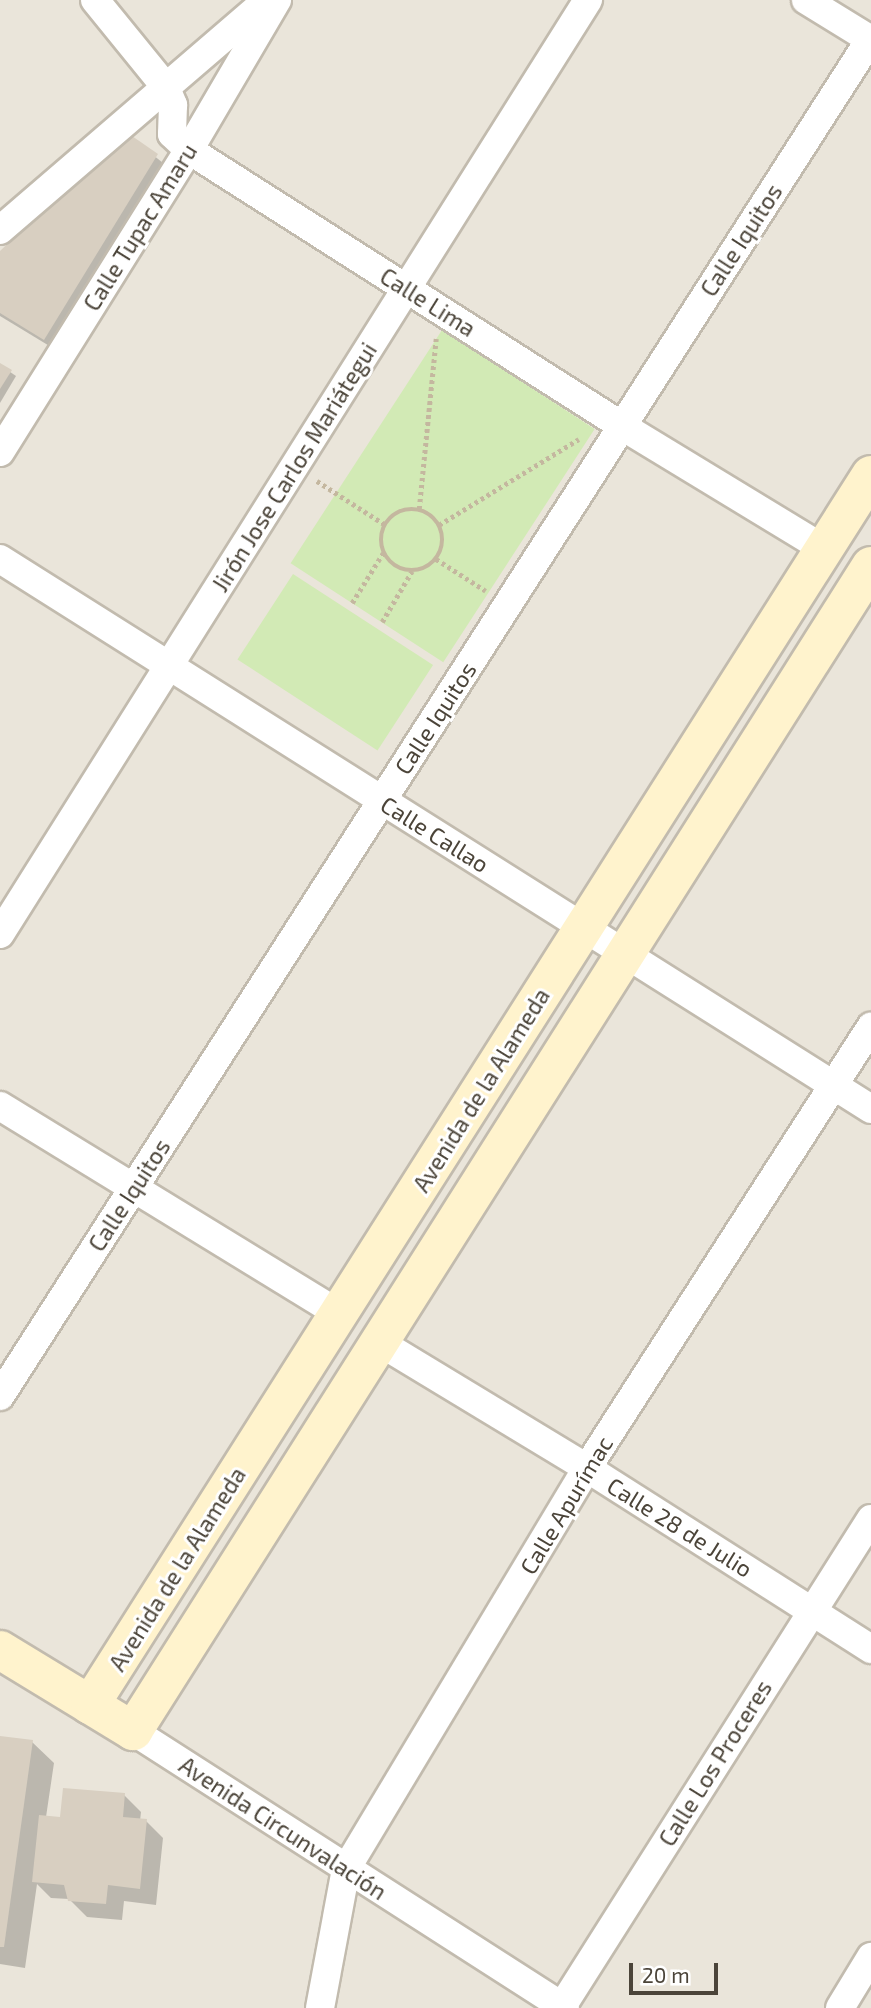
<!DOCTYPE html>
<html>
<head>
<meta charset="utf-8">
<style>
	body { margin:0 }
	#map { position:relative; width:871px; height:2008px; overflow:hidden; background:#f6f3ec; font-family:"Exo 2",sans-serif }
	div>[style] { position:absolute }
	.residential>* { inset:0; background:#eae5da; transform-origin:0 0 }
	.green>* { inset:0; background:#d2eab5; transform-origin:0 0 }
	.shadow>* { inset:0; background:#0003 }
	.building>* { inset:0; background:#d8cfc1 }
	.path>* { height:4.5px; margin-top:-2.25px; transform-origin:0; background:repeating-linear-gradient(90deg,#c4b79f 0 3.5px,transparent 0 7px) }
	.path>.ring { margin:-2.25px; padding:0; box-sizing:content-box; background:none; border:4.5px solid #c4b79f; border-radius:50% }
	.roads { filter:drop-shadow(2px 0 #c2bbae) drop-shadow(-2px 0 #c2bbae) drop-shadow(0 2px #c2bbae) drop-shadow(0 -2px #c2bbae) }
	.street>* { height:28px; margin:-14px; padding:0 14px; transform-origin:14px; border-radius:14px; background:#fff }
	.secondary>* { height:38px; margin:-19px; padding:0 19px; transform-origin:19px; border-radius:19px; background:#fff3cd }
	span { translate:-50% -50%; white-space:nowrap; text-align:center; line-height:1.15; -webkit-text-stroke:6px #fff; paint-order:stroke }
	.street-label { font-size:23px; color:#4b4439 }
	.scale { position:absolute; left:629px; top:1963px; width:89px; height:32px; box-sizing:border-box; border:4px solid #4b4439; border-top:0; padding-left:9px; font-size:21px; line-height:24px; white-space:nowrap; color:#4b4439; -webkit-text-stroke:5px #fff; paint-order:stroke }
</style>
</head>
<body>
<div id="map">
	<div class="residential">
		<div style="left:0;top:0;width:871px;height:2008px"></div>
	</div>
	<div class="green">
		<div style="left:442px;top:330px;width:182px;height:278px;rotate:33deg"></div>
		<div style="left:293px;top:574px;width:167px;height:102px;rotate:33deg"></div>
	</div>
	<div class="shadow">
		<div style="clip-path:polygon(132px 138px,168px 167px,56px 350px,0 316px,0 253px)"></div>
		<div style="clip-path:polygon(0 365px,16px 376px,0 403px)"></div>
		<div style="clip-path:polygon(0 1737px,32px 1742px,54px 1763px,46px 1817px,62px 1819px,124px 1795px,141px 1812px,140px 1821px,146px 1821px,163px 1838px,156px 1905px,124px 1901px,122px 1920px,87px 1917px,69px 1899px,51px 1898px,37px 1884px,25px 1968px,0 1964px)"></div>
	</div>
	<div class="building">
		<div style="clip-path:polygon(121px 136px,132px 136px,158px 154px,44px 340px,0 313px,0 251px)"></div>
		<div style="clip-path:polygon(0 363px,12px 370px,0 389px)"></div>
		<div style="clip-path:polygon(0 1736px,33px 1740px,4px 1947px,0 1947px)"></div>
		<div style="clip-path:polygon(63px 1788px,125px 1793px,123px 1817px,147px 1819px,140px 1889px,108px 1885px,106px 1904px,68px 1901px,64px 1885px,32px 1882px,39px 1815px,60px 1817px)"></div>
	</div>
	<div class="path">
		<div style="left:317px;top:481px;width:80px;rotate:32.7deg"></div>
		<div class="ring" style="left:381px;top:509px;width:57.5px;height:57.5px"></div>
		<div style="left:419px;top:509px;width:171px;rotate:-84.3deg"></div>
		<div style="left:439px;top:525px;width:164px;rotate:-31.6deg"></div>
		<div style="left:436px;top:559px;width:59px;rotate:32.6deg"></div>
		<div style="left:352px;top:603px;width:59px;rotate:-58.2deg"></div>
		<div style="left:382px;top:622px;width:59px;rotate:-59.5deg"></div>
	</div>
	<div class="roads">
		<div class="street">
			<div style="left:95px;top:0;width:111px;rotate:50.9deg"></div>
			<div style="left:165px;top:86px;width:21px;rotate:67deg"></div>
			<div style="left:173px;top:105px;width:29px;rotate:92deg"></div>
			<div style="left:172px;top:134px;width:23px;rotate:43deg"></div>
			<div style="left:189px;top:150px;width:513px;rotate:32.51deg"></div>
			<div style="left:622px;top:426px;width:237px;rotate:31.3deg"></div>
			<div style="left:806px;top:0;width:76px;rotate:31.6deg"></div>
			<div style="left:0;top:230px;width:352px;rotate:-40.7deg"></div>
			<div style="left:0;top:452px;width:356px;rotate:-58deg"></div>
			<div style="left:189px;top:150px;width:174px;rotate:-59.6deg"></div>
			<div style="left:0;top:559px;width:1030px;rotate:32.27deg"></div>
			<div style="left:0;top:934px;width:1104px;rotate:-57.81deg"></div>
			<div style="left:0;top:1106px;width:398px;rotate:31.5deg"></div>
			<div style="left:379px;top:1342px;width:243px;rotate:31.2deg"></div>
			<div style="left:587px;top:1468px;width:337px;rotate:32.5deg"></div>
			<div style="left:0;top:1396px;width:1611px;rotate:-57.32deg"></div>
			<div style="left:133px;top:1731px;width:513px;rotate:32.67deg"></div>
			<div style="left:320px;top:2008px;width:141px;rotate:-79.4deg"></div>
			<div style="left:346px;top:1869px;width:468px;rotate:-59deg"></div>
			<div style="left:587px;top:1468px;width:525px;rotate:-57.22deg"></div>
			<div style="left:561px;top:2008px;width:579px;rotate:-57.63deg"></div>
			<div style="left:840px;top:2008px;width:60px;rotate:-58.7deg"></div>
		</div>
		<div class="secondary">
			<div style="left:0;top:1650px;width:156px;rotate:31.3deg"></div>
			<div style="left:133px;top:1731px;width:1379px;rotate:-57.65deg"></div>
			<div style="left:90px;top:1705px;width:1457px;rotate:-57.59deg"></div>
		</div>
	</div>
	<div class="street-label">
		<span style="left:140px;top:227px;rotate:-58deg">Calle Tupac Amaru</span>
		<span style="left:741px;top:240px;rotate:-57deg">Calle Iquitos</span>
		<span style="left:428px;top:302px;rotate:32deg">Calle Lima</span>
		<span style="left:294px;top:467px;rotate:-58deg">Jirón Jose Carlos Mariátegui</span>
		<span style="left:435px;top:718px;rotate:-57deg">Calle Iquitos</span>
		<span style="left:435px;top:834px;rotate:32deg">Calle Callao</span>
		<span style="left:481px;top:1090px;rotate:-58deg">Avenida de la Alameda</span>
		<span style="left:129px;top:1195px;rotate:-57deg">Calle Iquitos</span>
		<span style="left:566px;top:1505px;rotate:-59deg">Calle Apurímac</span>
		<span style="left:680px;top:1527px;rotate:32deg">Calle 28 de Julio</span>
		<span style="left:177px;top:1569px;rotate:-58deg">Avenida de la Alameda</span>
		<span style="left:715px;top:1763px;rotate:-58deg">Calle Los Proceres</span>
		<span style="left:283px;top:1828px;rotate:33deg">Avenida Circunvalación</span>
	</div>
	<div class="scale">20 m</div>
</div>
</body>
</html>
